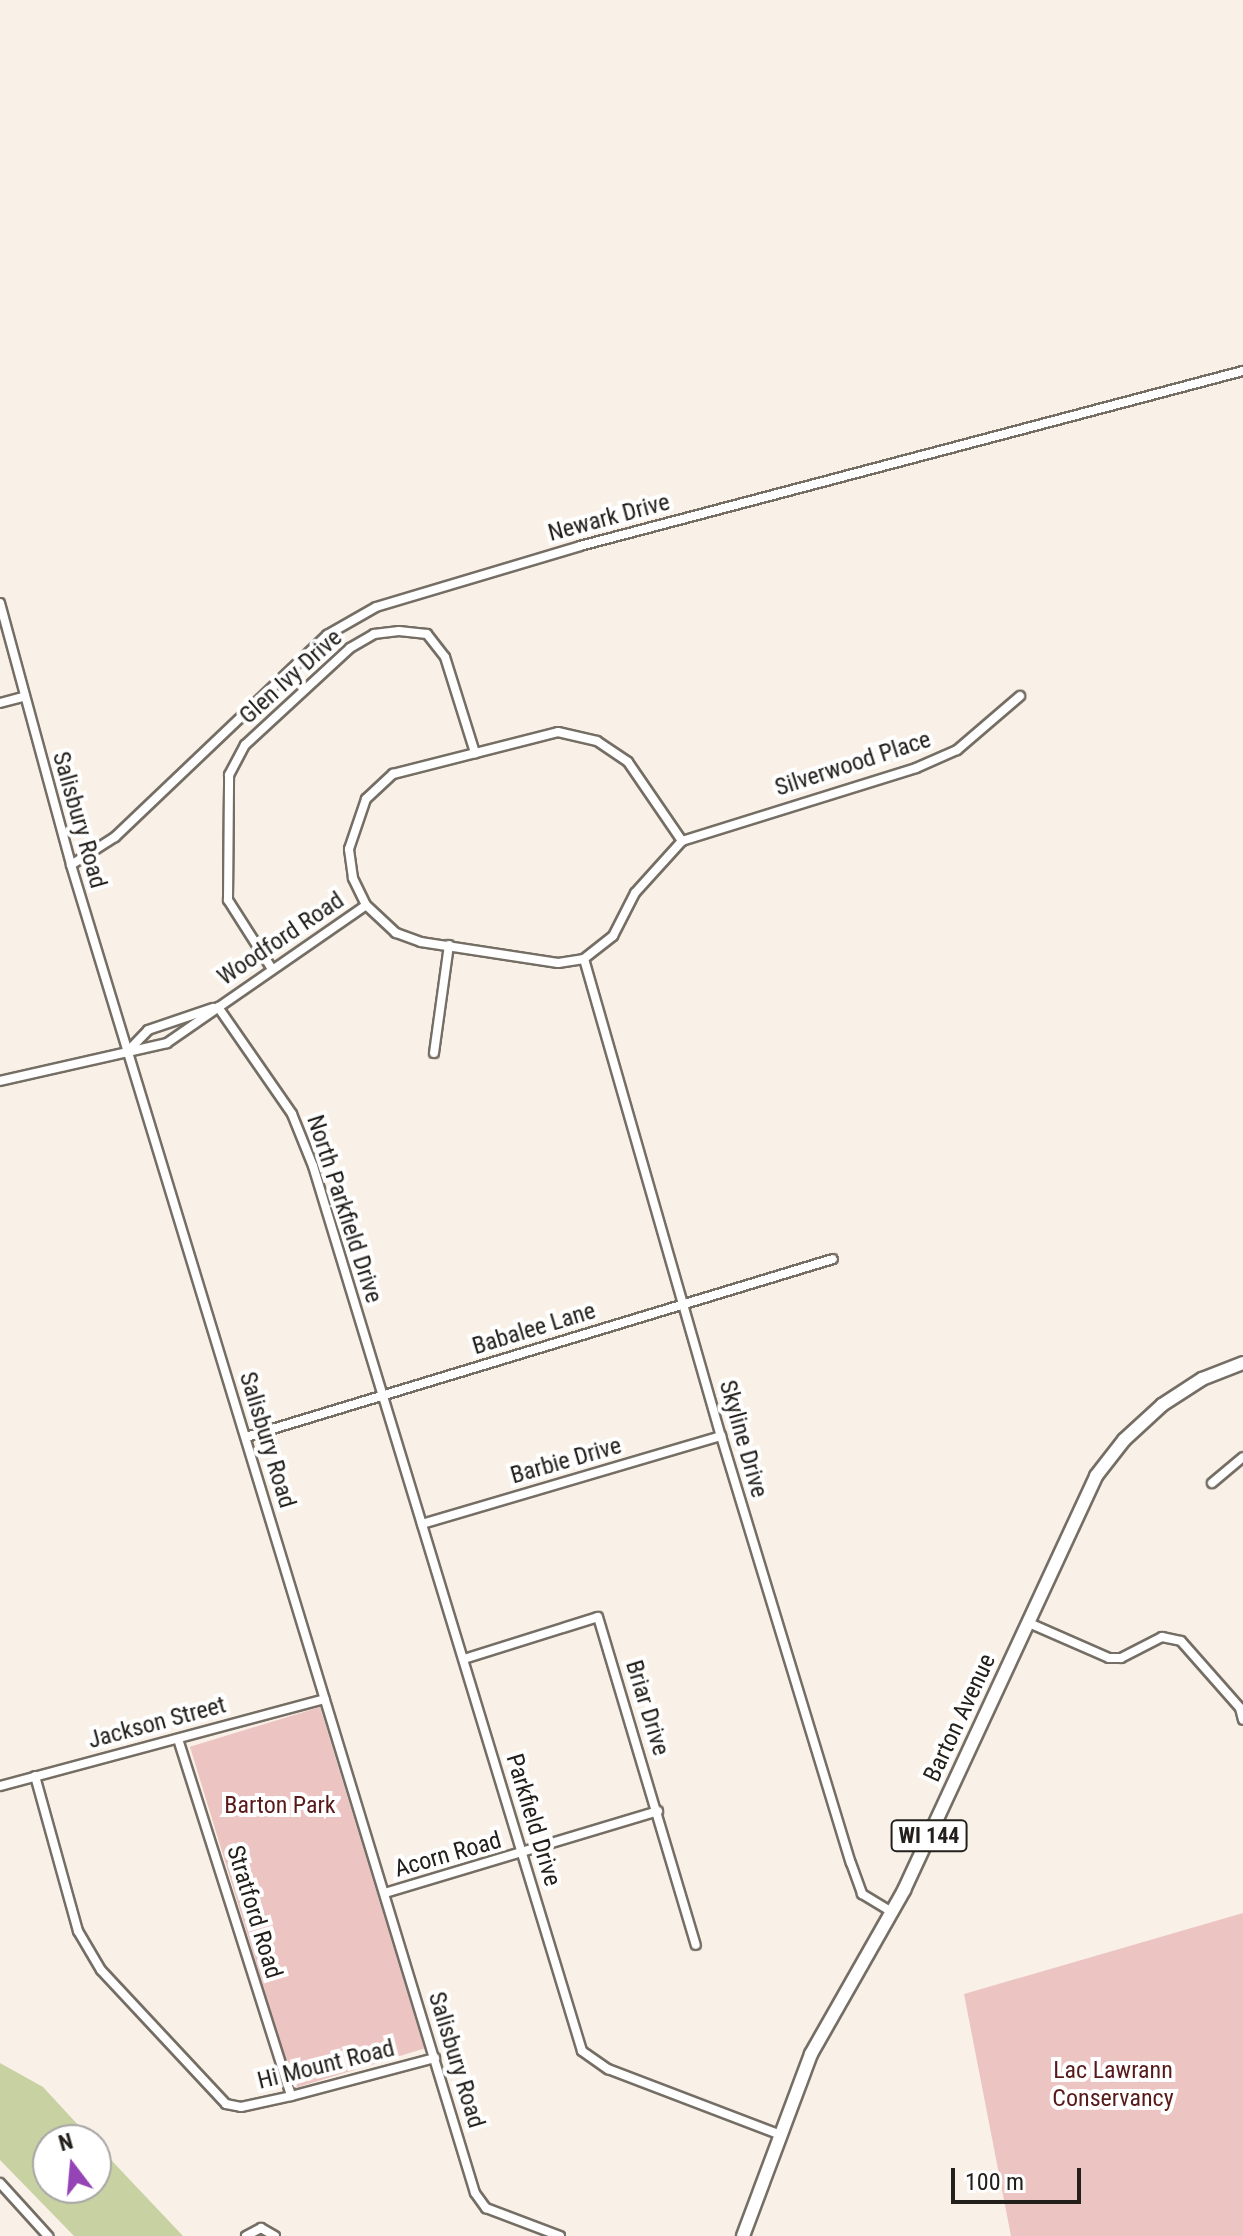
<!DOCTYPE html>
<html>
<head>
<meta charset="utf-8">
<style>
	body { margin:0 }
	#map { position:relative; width:1243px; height:2236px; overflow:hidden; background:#f9f1e7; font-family:"Roboto Condensed",sans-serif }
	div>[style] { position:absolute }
	.green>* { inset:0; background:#ecc4c1; transform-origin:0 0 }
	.water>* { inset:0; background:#c8d1a2 }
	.roads { filter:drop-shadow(2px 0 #756e65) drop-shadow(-2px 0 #756e65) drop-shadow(0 2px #756e65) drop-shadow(0 -2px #756e65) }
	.minor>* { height:8px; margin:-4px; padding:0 4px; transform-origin:4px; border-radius:4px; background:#fff }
	.primary>* { height:12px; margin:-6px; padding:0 6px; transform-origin:6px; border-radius:6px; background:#fff }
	span { translate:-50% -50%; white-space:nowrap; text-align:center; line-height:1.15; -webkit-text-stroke:8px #fff; paint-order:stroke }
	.shield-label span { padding:2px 6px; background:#fff; border:2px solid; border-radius:6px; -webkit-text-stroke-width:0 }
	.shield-label { font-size:22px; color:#23201c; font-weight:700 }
	.street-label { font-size:24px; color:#23201c }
	.park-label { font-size:24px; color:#581919 }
	.north { position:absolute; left:32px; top:2124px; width:80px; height:80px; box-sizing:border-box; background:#fff; border:2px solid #a7a6a4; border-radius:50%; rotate:344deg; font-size:22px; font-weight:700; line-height:32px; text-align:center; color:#23201c }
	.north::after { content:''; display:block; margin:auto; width:28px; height:36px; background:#9444b4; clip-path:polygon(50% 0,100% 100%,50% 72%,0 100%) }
	.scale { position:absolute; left:951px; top:2168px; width:130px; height:36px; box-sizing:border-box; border:4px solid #23201c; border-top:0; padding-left:10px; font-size:24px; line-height:28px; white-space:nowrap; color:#23201c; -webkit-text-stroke:6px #fff; paint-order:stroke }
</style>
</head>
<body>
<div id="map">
	<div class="green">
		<div style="left:320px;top:1707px;width:357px;height:136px;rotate:73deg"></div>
		<div style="clip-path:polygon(1243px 1913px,1243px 2236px,1011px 2236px,964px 1994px)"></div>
	</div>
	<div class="water">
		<div style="clip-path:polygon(0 2063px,43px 2087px,92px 2140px,48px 2140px,48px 2188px,96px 2188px,96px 2144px,183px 2236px,74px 2236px,0 2160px)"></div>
	</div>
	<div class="roads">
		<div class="minor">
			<div style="left:0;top:603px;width:271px;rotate:74.8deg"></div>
			<div style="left:71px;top:865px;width:1388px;rotate:73.08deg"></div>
			<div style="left:475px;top:2193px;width:19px;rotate:54deg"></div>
			<div style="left:486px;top:2208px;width:79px;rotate:20.7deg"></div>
			<div style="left:0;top:703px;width:23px;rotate:-15deg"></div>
			<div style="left:558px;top:732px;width:40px;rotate:13deg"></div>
			<div style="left:597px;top:741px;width:37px;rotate:34deg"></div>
			<div style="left:628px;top:762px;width:96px;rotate:55.6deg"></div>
			<div style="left:682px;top:841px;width:70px;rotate:132.1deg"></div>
			<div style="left:635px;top:893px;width:48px;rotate:117.1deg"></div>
			<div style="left:613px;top:936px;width:37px;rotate:142deg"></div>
			<div style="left:584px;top:959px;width:26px;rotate:171deg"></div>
			<div style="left:558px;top:963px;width:139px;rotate:-171.3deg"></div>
			<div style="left:421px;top:942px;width:27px;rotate:-160deg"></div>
			<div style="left:396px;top:933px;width:41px;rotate:-137deg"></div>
			<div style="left:366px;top:905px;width:30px;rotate:-116deg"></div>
			<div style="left:353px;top:878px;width:29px;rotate:-98deg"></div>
			<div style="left:349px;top:849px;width:53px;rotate:-71.2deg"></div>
			<div style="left:366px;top:799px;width:37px;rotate:-43deg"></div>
			<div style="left:393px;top:774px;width:170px;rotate:-14.3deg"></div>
			<div style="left:682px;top:841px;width:245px;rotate:-17.3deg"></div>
			<div style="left:916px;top:768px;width:45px;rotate:-23.7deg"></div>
			<div style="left:957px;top:750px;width:83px;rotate:-40.6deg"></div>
			<div style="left:71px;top:865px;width:52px;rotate:-32.5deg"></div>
			<div style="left:115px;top:837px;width:293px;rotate:-43.6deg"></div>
			<div style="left:327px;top:635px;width:56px;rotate:-29.7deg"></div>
			<div style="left:376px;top:607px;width:213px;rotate:-16.6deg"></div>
			<div style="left:580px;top:546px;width:686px;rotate:-14.79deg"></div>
			<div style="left:584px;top:959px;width:496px;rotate:74deg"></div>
			<div style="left:721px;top:1436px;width:446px;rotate:73.1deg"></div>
			<div style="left:851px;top:1863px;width:33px;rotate:70deg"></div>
			<div style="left:862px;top:1894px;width:35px;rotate:31deg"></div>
			<div style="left:272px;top:969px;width:82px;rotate:-122.5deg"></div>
			<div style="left:228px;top:900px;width:125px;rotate:-89.5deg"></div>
			<div style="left:229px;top:775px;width:34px;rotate:-62deg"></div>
			<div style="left:245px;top:745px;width:143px;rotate:-42.7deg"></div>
			<div style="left:350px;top:648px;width:28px;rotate:-30deg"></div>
			<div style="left:374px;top:634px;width:25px;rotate:-7deg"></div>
			<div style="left:399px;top:631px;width:28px;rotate:6deg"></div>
			<div style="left:427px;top:634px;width:29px;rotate:52deg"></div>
			<div style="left:445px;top:657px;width:101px;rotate:72.6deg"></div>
			<div style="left:218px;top:1007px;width:130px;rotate:55.3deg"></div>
			<div style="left:292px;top:1114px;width:56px;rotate:68deg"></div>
			<div style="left:313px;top:1166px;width:925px;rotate:73.09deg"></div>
			<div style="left:582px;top:2051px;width:32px;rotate:35deg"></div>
			<div style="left:608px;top:2069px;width:185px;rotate:20.9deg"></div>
			<div style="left:128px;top:1051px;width:29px;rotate:-46deg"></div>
			<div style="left:148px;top:1030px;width:69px;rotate:-18.7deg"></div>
			<div style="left:434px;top:1053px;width:109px;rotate:-82.1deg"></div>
			<div style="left:0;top:1081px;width:171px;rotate:-12.8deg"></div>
			<div style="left:167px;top:1043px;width:242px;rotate:-34.7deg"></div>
			<div style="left:246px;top:1437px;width:613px;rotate:-16.87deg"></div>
			<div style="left:1212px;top:1483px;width:40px;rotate:-40deg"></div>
			<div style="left:422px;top:1524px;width:312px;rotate:-16.4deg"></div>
			<div style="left:1029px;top:1623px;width:87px;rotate:23.6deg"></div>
			<div style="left:1109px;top:1658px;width:12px"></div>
			<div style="left:1121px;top:1658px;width:46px;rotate:-27.1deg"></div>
			<div style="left:1162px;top:1637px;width:19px;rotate:12deg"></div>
			<div style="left:1181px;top:1641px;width:89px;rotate:48.6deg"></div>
			<div style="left:1240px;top:1708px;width:12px;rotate:76deg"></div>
			<div style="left:464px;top:1659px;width:140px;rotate:-17.4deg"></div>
			<div style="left:598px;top:1617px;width:342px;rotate:73.4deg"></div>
			<div style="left:178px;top:1739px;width:374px;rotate:72.4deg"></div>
			<div style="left:35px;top:1776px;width:161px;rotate:74.5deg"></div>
			<div style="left:78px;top:1931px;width:45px;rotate:59.5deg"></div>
			<div style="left:101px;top:1970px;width:183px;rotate:47deg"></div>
			<div style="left:226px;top:2104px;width:15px;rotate:11deg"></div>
			<div style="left:241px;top:2107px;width:51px;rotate:-12.4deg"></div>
			<div style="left:291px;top:2096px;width:149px;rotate:-14.8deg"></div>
			<div style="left:0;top:1786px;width:336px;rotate:-15deg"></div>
			<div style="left:385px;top:1893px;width:285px;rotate:-16.7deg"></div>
			<div style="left:0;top:2183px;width:72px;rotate:47.8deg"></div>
			<div style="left:246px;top:2236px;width:17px;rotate:-28deg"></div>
			<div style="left:261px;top:2228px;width:16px;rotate:30deg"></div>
		</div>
		<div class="primary">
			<div style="left:743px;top:2236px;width:194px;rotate:-69.5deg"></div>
			<div style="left:811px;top:2054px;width:189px;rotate:-60.4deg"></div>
			<div style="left:904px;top:1890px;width:456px;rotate:-65.1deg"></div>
			<div style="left:1096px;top:1476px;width:46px;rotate:-52.1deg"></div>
			<div style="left:1124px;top:1440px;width:52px;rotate:-42.6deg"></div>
			<div style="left:1162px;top:1405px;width:48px;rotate:-33deg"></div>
			<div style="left:1202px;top:1379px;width:44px;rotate:-21.3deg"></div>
		</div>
	</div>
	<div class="shield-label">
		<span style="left:929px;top:1836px">WI 144</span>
	</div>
	<div class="street-label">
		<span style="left:609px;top:518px;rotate:-15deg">Newark Drive</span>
		<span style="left:291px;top:677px;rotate:-42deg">Glen Ivy Drive</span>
		<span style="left:853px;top:764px;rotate:-18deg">Silverwood Place</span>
		<span style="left:79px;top:820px;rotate:74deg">Salisbury Road</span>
		<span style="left:281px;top:939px;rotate:-34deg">Woodford Road</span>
		<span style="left:344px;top:1209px;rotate:72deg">North Parkfield Drive</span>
		<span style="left:534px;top:1329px;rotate:-17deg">Babalee Lane</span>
		<span style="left:743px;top:1439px;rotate:74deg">Skyline Drive</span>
		<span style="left:267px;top:1440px;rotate:73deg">Salisbury Road</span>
		<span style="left:566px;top:1461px;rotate:-16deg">Barbie Drive</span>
		<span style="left:647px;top:1708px;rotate:73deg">Briar Drive</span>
		<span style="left:960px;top:1718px;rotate:-65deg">Barton Avenue</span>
		<span style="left:157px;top:1723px;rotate:-15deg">Jackson Street</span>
		<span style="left:533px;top:1820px;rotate:73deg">Parkfield Drive</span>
		<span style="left:448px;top:1855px;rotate:-16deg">Acorn Road</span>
		<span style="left:254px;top:1912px;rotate:73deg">Stratford Road</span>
		<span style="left:456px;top:2060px;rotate:73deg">Salisbury Road</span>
		<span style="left:326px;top:2065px;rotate:-14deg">Hi Mount Road</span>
	</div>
	<div class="park-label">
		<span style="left:280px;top:1806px">Barton Park</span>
		<span style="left:1113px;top:2085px">Lac Lawrann<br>Conservancy</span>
	</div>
	<div class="north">N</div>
	<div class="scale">100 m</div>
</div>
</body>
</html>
